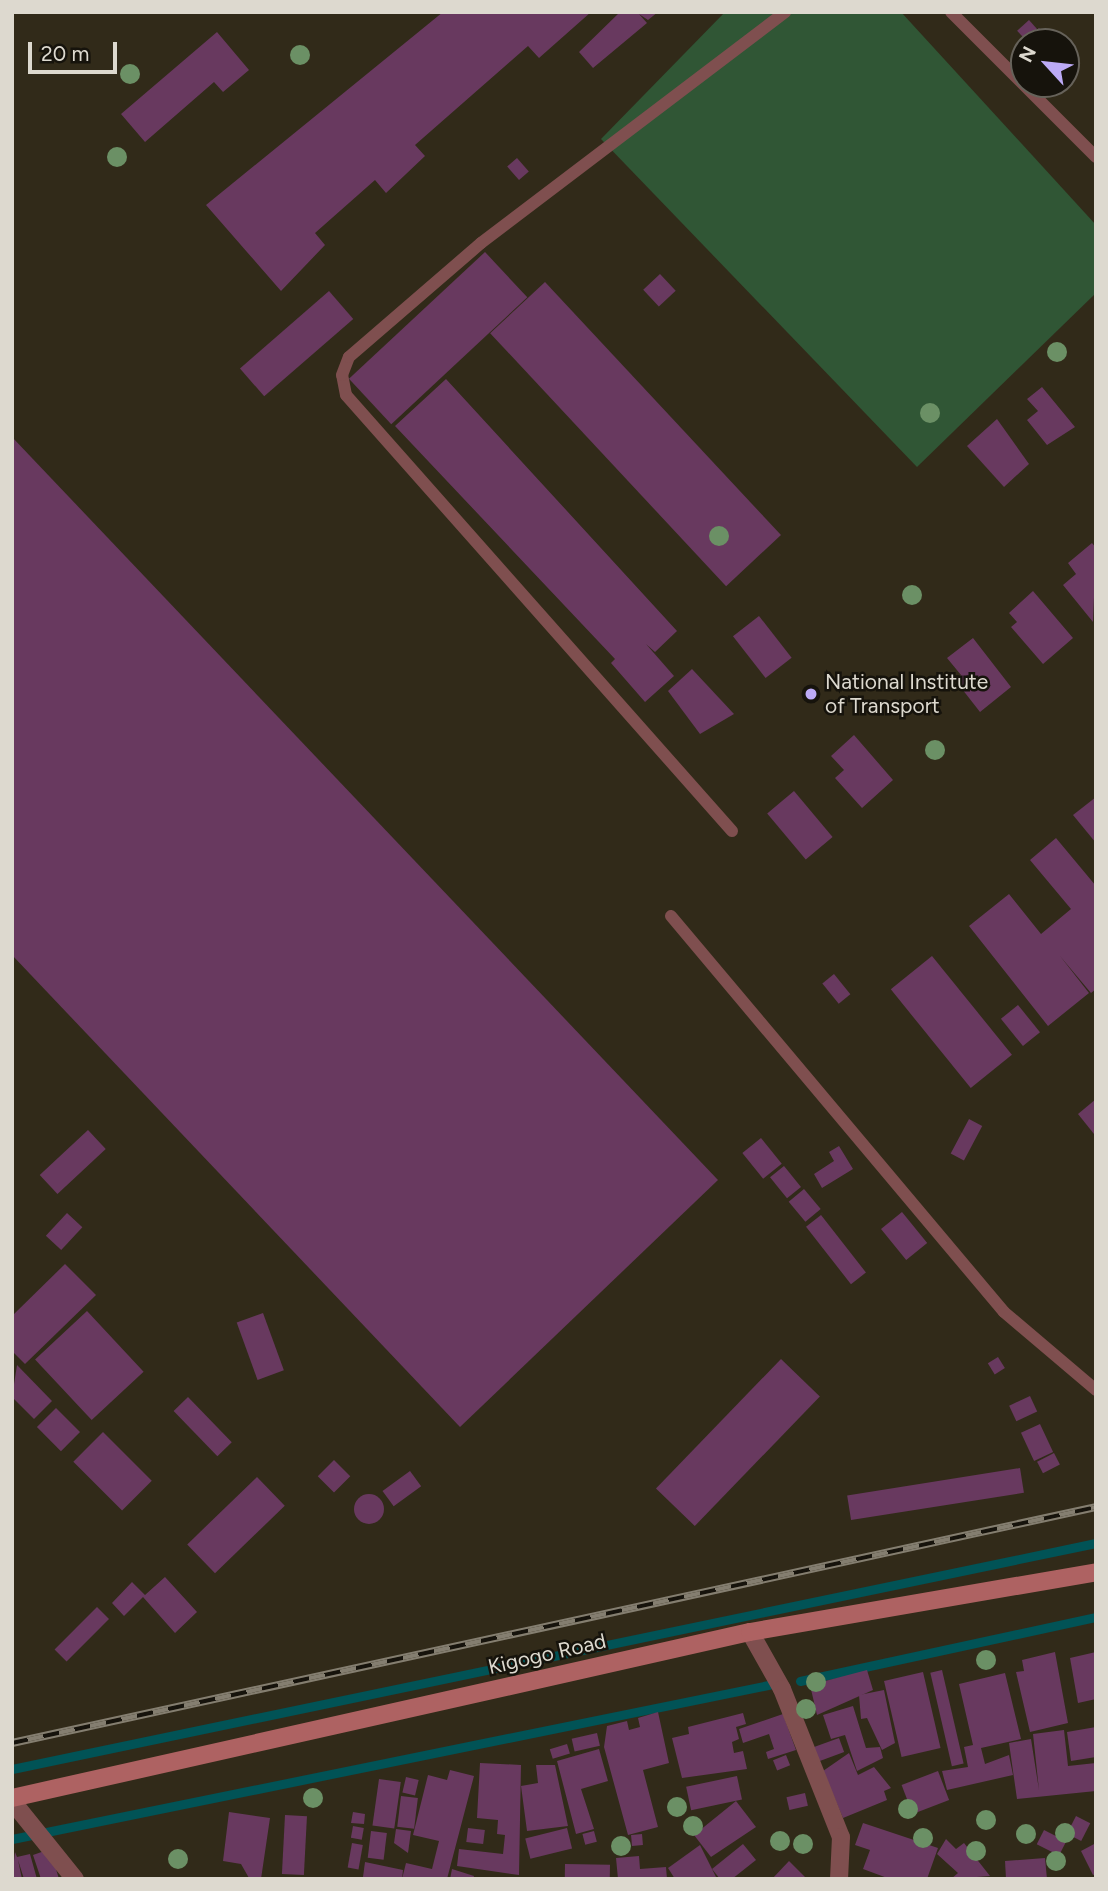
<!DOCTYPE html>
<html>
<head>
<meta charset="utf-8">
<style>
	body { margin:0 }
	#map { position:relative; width:1108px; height:1891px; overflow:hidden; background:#312a19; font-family:Figtree,sans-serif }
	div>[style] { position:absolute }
	.green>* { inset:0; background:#305635 }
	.stream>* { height:9px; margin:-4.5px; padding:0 4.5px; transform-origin:4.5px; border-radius:4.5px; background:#015356 }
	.building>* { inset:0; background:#68395f; transform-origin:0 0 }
	.round { border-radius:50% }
	.service>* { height:12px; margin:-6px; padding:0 6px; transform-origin:6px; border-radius:6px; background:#7f4f4f }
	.minor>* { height:18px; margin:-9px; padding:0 9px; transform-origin:9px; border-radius:9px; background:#7f4f4f }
	.secondary>* { height:18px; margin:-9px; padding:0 9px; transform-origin:9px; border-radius:9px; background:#ae6262 }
	.rail>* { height:8px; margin-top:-4px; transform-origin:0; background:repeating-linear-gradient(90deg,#16130c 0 16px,#847e70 0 32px); box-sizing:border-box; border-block:2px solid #847e70 }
	.trees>* { width:20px; height:20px; margin:-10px; border-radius:50%; background:#6b9065 }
	.dots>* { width:19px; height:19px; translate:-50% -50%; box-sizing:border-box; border:4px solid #16130c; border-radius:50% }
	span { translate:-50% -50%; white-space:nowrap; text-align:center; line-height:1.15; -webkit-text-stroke:5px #16130c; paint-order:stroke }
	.poi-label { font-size:21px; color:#ddd9cf }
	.left { translate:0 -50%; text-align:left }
	.street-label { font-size:21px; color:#ddd9cf }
	.frame { position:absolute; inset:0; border:14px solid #ddd9cf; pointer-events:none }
	.north { position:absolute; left:1010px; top:28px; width:70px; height:70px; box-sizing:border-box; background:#16130c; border:2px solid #66625a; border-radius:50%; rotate:297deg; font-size:19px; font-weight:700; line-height:28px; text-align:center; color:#ddd9cf }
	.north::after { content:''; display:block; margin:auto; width:24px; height:32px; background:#bcaaf6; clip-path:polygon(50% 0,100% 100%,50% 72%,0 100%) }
	.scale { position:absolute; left:28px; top:42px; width:89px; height:32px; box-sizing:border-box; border:4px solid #ddd9cf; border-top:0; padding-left:9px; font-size:21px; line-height:24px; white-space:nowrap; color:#ddd9cf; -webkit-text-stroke:5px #16130c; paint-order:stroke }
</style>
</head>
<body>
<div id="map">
	<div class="green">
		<div style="clip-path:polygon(725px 12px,901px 12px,1096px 225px,1096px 293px,917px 467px,601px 139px)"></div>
	</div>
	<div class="stream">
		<div style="left:800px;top:1681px;width:303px;rotate:-12.2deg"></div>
		<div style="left:12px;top:1769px;width:1107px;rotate:-11.78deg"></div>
		<div style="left:12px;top:1839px;width:782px;rotate:-11.51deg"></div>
	</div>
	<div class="building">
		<div style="clip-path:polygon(443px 12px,591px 12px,539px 58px,528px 46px,415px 145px,425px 156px,386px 193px,375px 180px,315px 233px,325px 245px,281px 291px,206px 205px)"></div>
		<div style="clip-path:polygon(620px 12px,658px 12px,648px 20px,639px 14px,647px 23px,593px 68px,579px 52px)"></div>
		<div style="left:1029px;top:20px;width:12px;height:16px;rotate:48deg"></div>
		<div style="clip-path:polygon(1039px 28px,1051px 42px,1023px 42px)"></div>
		<div style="clip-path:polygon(217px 32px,249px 70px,223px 92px,214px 82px,145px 142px,121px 114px)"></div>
		<div style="left:517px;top:158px;width:18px;height:13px;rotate:49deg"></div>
		<div style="left:485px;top:252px;width:62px;height:186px;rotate:47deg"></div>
		<div style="left:660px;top:274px;width:23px;height:23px;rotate:47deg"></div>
		<div style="left:545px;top:282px;width:346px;height:75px;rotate:47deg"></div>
		<div style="left:329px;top:291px;width:37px;height:118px;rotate:49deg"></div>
		<div style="clip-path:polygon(446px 379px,677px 631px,655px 652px,646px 644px,674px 676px,645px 702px,611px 663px,615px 659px,395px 426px)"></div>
		<div style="clip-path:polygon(1042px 387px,1075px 427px,1047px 445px,1027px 420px,1038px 411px,1027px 399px)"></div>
		<div style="clip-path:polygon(997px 419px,1029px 464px,1004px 487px,967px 446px)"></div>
		<div style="clip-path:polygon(12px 437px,718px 1180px,460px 1427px,12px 955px)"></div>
		<div style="clip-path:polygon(1092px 543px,1096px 548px,1093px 622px,1063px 585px,1076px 574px,1068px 563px)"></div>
		<div style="clip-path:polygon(1033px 591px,1073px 638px,1043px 664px,1011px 627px,1017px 622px,1009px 613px)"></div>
		<div style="left:759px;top:616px;width:53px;height:33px;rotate:52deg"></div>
		<div style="clip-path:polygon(973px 638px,1011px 687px,980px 712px,955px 680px,961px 675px,947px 658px)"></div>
		<div style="clip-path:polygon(692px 669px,734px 714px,700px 734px,668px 691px)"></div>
		<div style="clip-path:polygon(854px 735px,893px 780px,862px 808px,835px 778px,844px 770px,831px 756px)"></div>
		<div style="left:794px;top:791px;width:60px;height:35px;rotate:50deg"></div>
		<div style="clip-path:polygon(1096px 797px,1096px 843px,1073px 815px)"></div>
		<div style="clip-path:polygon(1056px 838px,1096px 886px,1096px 989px,1091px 993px,1060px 956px,1089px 993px,1048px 1026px,969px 926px,1009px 894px,1041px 934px,1071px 909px,1030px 860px)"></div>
		<div style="left:932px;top:956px;width:127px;height:53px;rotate:51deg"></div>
		<div style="left:834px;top:974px;width:26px;height:15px;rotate:51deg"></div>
		<div style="left:1018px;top:1005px;width:35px;height:22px;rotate:51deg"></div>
		<div style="clip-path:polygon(1096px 1099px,1096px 1132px,1094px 1134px,1078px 1114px)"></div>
		<div style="left:969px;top:1119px;width:15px;height:39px;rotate:28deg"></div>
		<div style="left:88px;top:1130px;width:26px;height:66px;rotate:47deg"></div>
		<div style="left:761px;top:1138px;width:33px;height:24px;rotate:51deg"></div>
		<div style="clip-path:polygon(839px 1146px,853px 1169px,822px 1188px,814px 1174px,834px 1161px,829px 1152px)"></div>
		<div style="left:784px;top:1166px;width:27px;height:18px;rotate:51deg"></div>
		<div style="left:804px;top:1189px;width:26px;height:20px;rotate:50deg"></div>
		<div style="left:902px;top:1212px;width:40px;height:27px;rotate:51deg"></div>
		<div style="left:67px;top:1213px;width:21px;height:31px;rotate:43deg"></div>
		<div style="left:821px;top:1215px;width:73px;height:19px;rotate:52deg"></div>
		<div style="clip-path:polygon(65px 1264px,96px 1295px,25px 1364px,12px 1351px,12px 1316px)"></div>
		<div style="left:87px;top:1311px;width:83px;height:71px;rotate:47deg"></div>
		<div style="left:263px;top:1313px;width:61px;height:28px;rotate:70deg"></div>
		<div style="left:998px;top:1357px;width:13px;height:12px;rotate:58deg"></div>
		<div style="left:781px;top:1359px;width:54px;height:180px;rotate:44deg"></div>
		<div style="clip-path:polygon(17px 1365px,52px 1401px,34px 1419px,12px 1397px)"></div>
		<div style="left:1030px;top:1396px;width:17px;height:23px;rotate:65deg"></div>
		<div style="left:188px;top:1397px;width:63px;height:20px;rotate:46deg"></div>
		<div style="left:56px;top:1408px;width:34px;height:27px;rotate:45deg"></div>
		<div style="left:1040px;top:1424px;width:31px;height:21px;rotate:65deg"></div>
		<div style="left:103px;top:1432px;width:69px;height:42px;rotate:45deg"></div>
		<div style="left:1054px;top:1453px;width:13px;height:19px;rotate:63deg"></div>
		<div style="left:334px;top:1460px;width:23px;height:23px;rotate:45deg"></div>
		<div style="left:1020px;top:1468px;width:25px;height:175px;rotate:81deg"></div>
		<div style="left:410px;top:1471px;width:19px;height:34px;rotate:54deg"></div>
		<div style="left:257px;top:1477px;width:40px;height:97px;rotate:46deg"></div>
		<div class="round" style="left:354px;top:1494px;width:30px;height:30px"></div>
		<div style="clip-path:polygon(165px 1577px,197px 1612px,175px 1633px,143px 1597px,124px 1616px,112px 1603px,132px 1582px,145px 1595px)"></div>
		<div style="left:97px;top:1607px;width:17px;height:60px;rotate:45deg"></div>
		<div style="clip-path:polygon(1055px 1652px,1068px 1723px,1030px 1732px,1016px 1672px,1024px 1671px,1022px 1660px)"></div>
		<div style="clip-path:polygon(1096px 1652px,1096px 1699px,1078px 1703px,1070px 1658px)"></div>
		<div style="clip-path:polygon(867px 1670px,873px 1690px,817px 1715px,810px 1685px)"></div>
		<div style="left:942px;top:1670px;width:96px;height:12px;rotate:77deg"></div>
		<div style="left:923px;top:1672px;width:78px;height:40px;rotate:77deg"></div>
		<div style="clip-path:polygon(1005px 1673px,1021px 1739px,981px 1748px,985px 1764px,1009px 1755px,1013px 1775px,947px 1790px,942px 1771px,968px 1767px,964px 1747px,973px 1745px,959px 1684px)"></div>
		<div style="clip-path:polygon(884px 1690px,895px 1743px,882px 1750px,867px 1718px,861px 1719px,859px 1695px)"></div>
		<div style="clip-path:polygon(853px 1706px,866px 1748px,880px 1747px,883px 1758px,857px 1771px,845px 1735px,831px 1739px,823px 1715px)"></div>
		<div style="clip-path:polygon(658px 1712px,669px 1763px,643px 1770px,658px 1827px,628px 1835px,604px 1747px,607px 1726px,627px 1721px,629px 1730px,640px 1727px,638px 1718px)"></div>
		<div style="clip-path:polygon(743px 1713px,746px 1724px,736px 1727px,739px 1739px,732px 1742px,734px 1753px,743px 1751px,747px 1769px,682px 1778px,672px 1738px,689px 1734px,688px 1727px)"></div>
		<div style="clip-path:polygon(783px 1714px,796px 1750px,768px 1759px,766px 1752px,774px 1749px,769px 1734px,743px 1743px,739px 1729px)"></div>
		<div style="clip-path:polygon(1096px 1727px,1096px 1757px,1071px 1761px,1067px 1732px)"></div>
		<div style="clip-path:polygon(1064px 1730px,1068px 1766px,1096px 1763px,1096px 1791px,1017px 1799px,1009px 1743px,1031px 1739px,1039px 1790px,1033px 1734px)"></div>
		<div style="left:597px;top:1733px;width:13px;height:26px;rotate:77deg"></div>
		<div style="left:839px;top:1738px;width:15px;height:28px;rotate:70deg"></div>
		<div style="left:567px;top:1744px;width:10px;height:18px;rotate:73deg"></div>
		<div style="clip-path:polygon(599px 1749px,608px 1781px,581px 1789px,594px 1829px,576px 1834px,557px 1761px)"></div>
		<div style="clip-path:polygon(849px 1753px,858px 1775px,874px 1767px,891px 1788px,884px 1791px,887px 1800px,843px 1818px,823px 1771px)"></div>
		<div style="left:786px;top:1755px;width:11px;height:14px;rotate:68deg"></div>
		<div style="clip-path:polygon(480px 1763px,521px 1765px,519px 1875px,457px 1866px,459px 1849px,503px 1854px,505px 1835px,497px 1834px,498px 1820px,477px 1818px)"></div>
		<div style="clip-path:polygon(536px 1765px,555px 1765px,568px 1826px,527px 1831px,521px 1786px,538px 1783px)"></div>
		<div style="clip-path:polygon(450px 1770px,474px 1776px,447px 1879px,402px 1879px,406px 1863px,432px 1869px,439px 1841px,413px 1835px,428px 1775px,447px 1780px)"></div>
		<div style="left:938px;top:1771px;width:31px;height:39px;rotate:69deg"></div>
		<div style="left:737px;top:1776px;width:24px;height:52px;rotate:78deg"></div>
		<div style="left:406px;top:1777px;width:13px;height:16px;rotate:13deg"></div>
		<div style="left:379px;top:1779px;width:22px;height:47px;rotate:8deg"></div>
		<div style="left:805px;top:1793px;width:13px;height:19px;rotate:77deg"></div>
		<div style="left:401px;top:1796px;width:17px;height:31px;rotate:7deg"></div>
		<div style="clip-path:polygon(736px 1801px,756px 1827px,711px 1857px,694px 1835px)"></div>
		<div style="clip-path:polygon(229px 1812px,270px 1818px,261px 1879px,249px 1878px,241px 1864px,223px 1861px)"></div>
		<div style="clip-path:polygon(353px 1812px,365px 1814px,364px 1824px,351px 1823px)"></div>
		<div style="left:285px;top:1815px;width:22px;height:59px;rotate:3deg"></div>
		<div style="left:1076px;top:1816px;width:16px;height:20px;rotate:27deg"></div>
		<div style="clip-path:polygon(863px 1823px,938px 1848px,927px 1879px,890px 1879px,863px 1869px,870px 1850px,855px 1845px)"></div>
		<div style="left:353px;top:1826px;width:11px;height:12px;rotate:10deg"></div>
		<div style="left:468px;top:1828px;width:17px;height:14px;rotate:7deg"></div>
		<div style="left:567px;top:1828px;width:21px;height:43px;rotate:76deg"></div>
		<div style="clip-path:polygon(396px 1829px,411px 1831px,408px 1853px,394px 1843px)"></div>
		<div style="left:1044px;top:1830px;width:25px;height:16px;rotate:27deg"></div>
		<div style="left:371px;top:1831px;width:16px;height:27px;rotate:7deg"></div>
		<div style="left:594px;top:1831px;width:11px;height:12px;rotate:75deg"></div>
		<div style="left:642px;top:1834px;width:11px;height:11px;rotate:85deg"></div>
		<div style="clip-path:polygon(946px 1839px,956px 1849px,964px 1843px,990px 1876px,951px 1879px,958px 1873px,937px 1854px)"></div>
		<div style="left:352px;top:1843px;width:11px;height:25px;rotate:10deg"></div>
		<div style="clip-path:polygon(1096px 1843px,1096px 1874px,1093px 1875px,1081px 1851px)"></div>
		<div style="clip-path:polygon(743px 1844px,756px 1860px,732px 1879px,720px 1879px,712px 1869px)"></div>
		<div style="clip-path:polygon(700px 1845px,717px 1879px,675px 1879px,668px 1868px)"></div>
		<div style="clip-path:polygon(50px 1849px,59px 1879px,41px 1879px,33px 1855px)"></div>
		<div style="clip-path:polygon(15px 1852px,17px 1857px,30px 1854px,37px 1879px,24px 1879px,18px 1860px,22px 1879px,12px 1879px)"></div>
		<div style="clip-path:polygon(639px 1856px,640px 1869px,666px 1867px,667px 1879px,618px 1879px,616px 1858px)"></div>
		<div style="clip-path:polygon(1045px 1858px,1047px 1879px,1006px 1879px,1005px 1861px)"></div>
		<div style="clip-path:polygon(789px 1861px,807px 1879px,772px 1879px)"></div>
		<div style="clip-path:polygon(365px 1862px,403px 1870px,402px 1879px,363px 1877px)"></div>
		<div style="left:565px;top:1864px;width:45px;height:15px;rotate:1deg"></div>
		<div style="clip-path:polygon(452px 1869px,474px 1876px,473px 1879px,450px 1879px)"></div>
	</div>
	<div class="service">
		<div style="left:951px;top:12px;width:205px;rotate:45deg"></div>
		<div style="left:732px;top:831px;width:582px;rotate:-131.52deg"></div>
		<div style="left:346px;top:395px;width:20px;rotate:-101deg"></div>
		<div style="left:342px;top:375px;width:19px;rotate:-69deg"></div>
		<div style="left:349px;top:357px;width:174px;rotate:-40.8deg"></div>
		<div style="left:481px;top:243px;width:382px;rotate:-37.2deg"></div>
		<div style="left:671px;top:916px;width:517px;rotate:49.94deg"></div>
		<div style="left:1004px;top:1312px;width:121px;rotate:40.3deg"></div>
	</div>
	<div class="minor">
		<div style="left:750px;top:1632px;width:65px;rotate:60.7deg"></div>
		<div style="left:782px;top:1689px;width:159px;rotate:68.3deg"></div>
		<div style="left:841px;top:1837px;width:42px;rotate:92.7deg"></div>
		<div style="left:12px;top:1801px;width:100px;rotate:51.1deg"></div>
	</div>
	<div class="secondary">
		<div style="left:12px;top:1798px;width:756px;rotate:-12.68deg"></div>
		<div style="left:750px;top:1632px;width:351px;rotate:-9.8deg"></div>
	</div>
	<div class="rail">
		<div style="left:12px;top:1743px;width:1109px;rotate:-12.28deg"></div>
	</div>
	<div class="trees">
		<div style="left:300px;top:55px"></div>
		<div style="left:130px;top:74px"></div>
		<div style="left:117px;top:157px"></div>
		<div style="left:1057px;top:352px"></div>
		<div style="left:930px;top:413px"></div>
		<div style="left:719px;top:536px"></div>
		<div style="left:912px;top:595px"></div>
		<div style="left:935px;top:750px"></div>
		<div style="left:986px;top:1660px"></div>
		<div style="left:816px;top:1682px"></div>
		<div style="left:806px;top:1709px"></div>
		<div style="left:313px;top:1798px"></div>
		<div style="left:677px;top:1807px"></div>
		<div style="left:908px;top:1809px"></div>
		<div style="left:986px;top:1820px"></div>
		<div style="left:693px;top:1826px"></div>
		<div style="left:1065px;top:1833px"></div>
		<div style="left:1026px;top:1834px"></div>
		<div style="left:923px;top:1838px"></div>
		<div style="left:780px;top:1841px"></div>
		<div style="left:803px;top:1844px"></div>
		<div style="left:621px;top:1846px"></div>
		<div style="left:976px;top:1851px"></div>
		<div style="left:178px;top:1859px"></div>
		<div style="left:1056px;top:1861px"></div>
	</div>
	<div class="dots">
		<div style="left:811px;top:694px;background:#bcaaf6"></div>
	</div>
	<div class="poi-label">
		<span class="left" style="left:825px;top:694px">National Institute<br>of Transport</span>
	</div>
	<div class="street-label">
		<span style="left:547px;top:1654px;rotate:-13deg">Kigogo Road</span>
	</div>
	<div class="frame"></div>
	<div class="north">N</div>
	<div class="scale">20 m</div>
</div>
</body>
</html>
